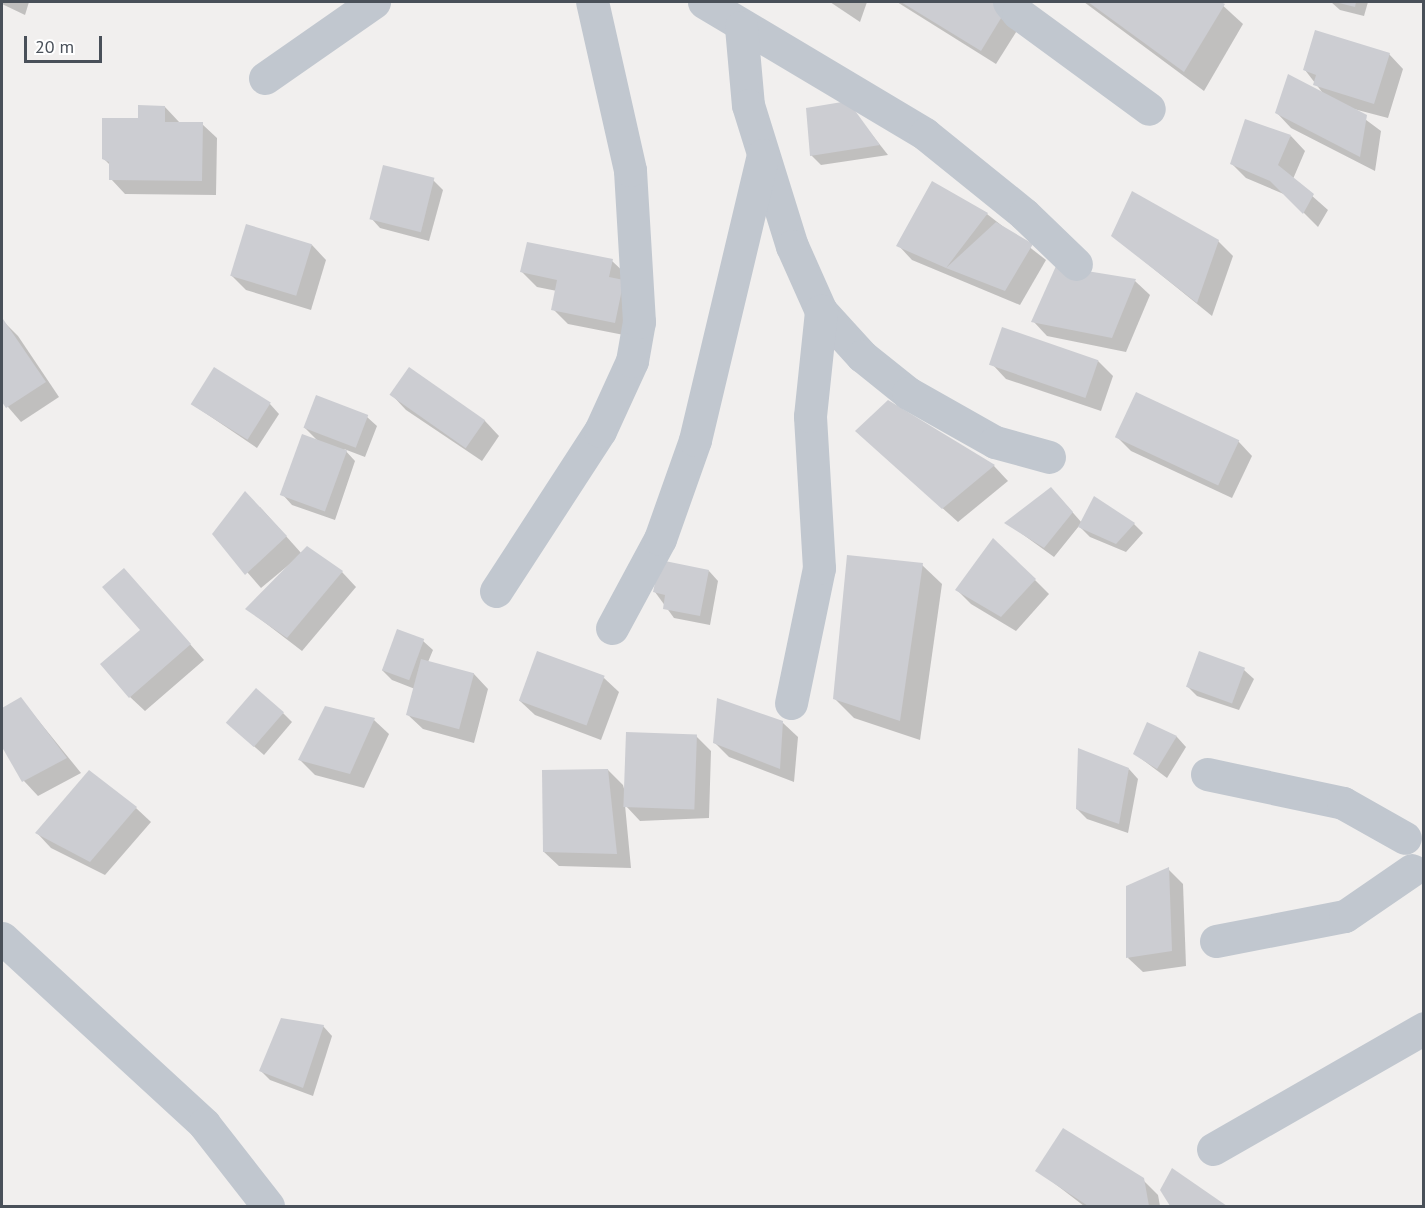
<!DOCTYPE html>
<html>
<head>
<meta charset="utf-8">
<style>
	body { margin:0 }
	#map { position:relative; width:1425px; height:1208px; overflow:hidden; background:#f1efee; font-family:"PT Sans",sans-serif }
	div>[style] { position:absolute }
	.shadow>* { inset:0; background:#0003 }
	.building>* { inset:0; background:#cccdd2; transform-origin:0 0 }
	.minor>* { height:33px; margin:-16.5px; padding:0 16.5px; transform-origin:16.5px; border-radius:16.5px; background:#c1c7cf }
	span { translate:-50% -50%; white-space:nowrap; text-align:center; line-height:1.15; -webkit-text-stroke:6px #fff; paint-order:stroke }
	.frame { position:absolute; inset:0; border:3px solid #495059; pointer-events:none }
	.scale { position:absolute; left:24px; top:36px; width:78px; height:27px; box-sizing:border-box; border:3px solid #495059; border-top:0; padding-left:8px; font-size:18px; line-height:21px; white-space:nowrap; color:#495059; -webkit-text-stroke:4px #fff; paint-order:stroke }
</style>
</head>
<body>
<div id="map">
	<div class="shadow">
		<div style="clip-path:polygon(2px 2px,29px 2px,25px 15px,2px 4px)"></div>
		<div style="clip-path:polygon(830px 2px,867px 2px,860px 22px)"></div>
		<div style="clip-path:polygon(897px 2px,1001px 2px,1023px 21px,996px 64px)"></div>
		<div style="clip-path:polygon(1084px 2px,1219px 2px,1243px 24px,1204px 91px)"></div>
		<div style="clip-path:polygon(1331px 2px,1368px 2px,1364px 16px,1340px 10px)"></div>
		<div style="clip-path:polygon(1389px 54px,1403px 69px,1388px 118px,1350px 108px,1381px 131px,1375px 171px,1291px 128px,1277px 113px,1322px 92px,1305px 70px)"></div>
		<div style="clip-path:polygon(847px 103px,888px 155px,821px 165px,811px 155px)"></div>
		<div style="clip-path:polygon(165px 107px,180px 123px,202px 124px,217px 138px,216px 195px,125px 194px,111px 179px,111px 166px,103px 158px,140px 120px)"></div>
		<div style="clip-path:polygon(1291px 136px,1305px 151px,1293px 179px,1328px 210px,1318px 227px,1286px 195px,1246px 178px,1231px 163px)"></div>
		<div style="clip-path:polygon(433px 180px,443px 190px,429px 241px,380px 228px,371px 218px)"></div>
		<div style="clip-path:polygon(987px 214px,1046px 260px,1020px 305px,912px 260px,898px 245px)"></div>
		<div style="clip-path:polygon(1113px 236px,1218px 241px,1233px 256px,1212px 316px)"></div>
		<div style="clip-path:polygon(312px 245px,326px 260px,311px 310px,246px 290px,232px 276px)"></div>
		<div style="clip-path:polygon(612px 261px,627px 275px,629px 336px,568px 324px,553px 309px,557px 291px,537px 287px,522px 272px)"></div>
		<div style="clip-path:polygon(1135px 281px,1150px 295px,1126px 352px,1047px 336px,1033px 321px)"></div>
		<div style="clip-path:polygon(3px 321px,18px 336px,59px 397px,21px 422px,2px 400px)"></div>
		<div style="clip-path:polygon(1098px 361px,1113px 376px,1101px 411px,1006px 379px,992px 364px)"></div>
		<div style="clip-path:polygon(392px 395px,485px 421px,499px 436px,482px 461px,406px 410px)"></div>
		<div style="clip-path:polygon(888px 402px,994px 466px,1008px 481px,958px 522px,872px 445px)"></div>
		<div style="clip-path:polygon(192px 404px,270px 404px,279px 414px,257px 448px)"></div>
		<div style="clip-path:polygon(367px 417px,377px 426px,365px 457px,344px 449px,355px 461px,335px 520px,292px 505px,283px 495px,318px 441px,304px 427px)"></div>
		<div style="clip-path:polygon(1116px 436px,1238px 441px,1252px 456px,1232px 498px,1131px 451px)"></div>
		<div style="clip-path:polygon(1060px 498px,1082px 523px,1134px 524px,1143px 533px,1126px 552px,1090px 537px,1079px 526px,1054px 557px,1007px 523px)"></div>
		<div style="clip-path:polygon(260px 507px,302px 554px,261px 588px,214px 534px)"></div>
		<div style="clip-path:polygon(922px 565px,942px 584px,920px 740px,854px 718px,835px 699px)"></div>
		<div style="clip-path:polygon(709px 571px,718px 581px,710px 625px,674px 618px,655px 592px)"></div>
		<div style="clip-path:polygon(342px 572px,356px 587px,302px 651px,247px 609px)"></div>
		<div style="clip-path:polygon(1035px 580px,1049px 594px,1016px 631px,971px 604px,957px 590px)"></div>
		<div style="clip-path:polygon(138px 585px,204px 660px,145px 711px,130px 697px,142px 630px)"></div>
		<div style="clip-path:polygon(423px 641px,433px 650px,428px 662px,474px 674px,488px 689px,474px 743px,423px 729px,408px 715px,415px 689px,392px 680px,382px 670px)"></div>
		<div style="clip-path:polygon(1200px 652px,1244px 670px,1254px 679px,1239px 710px,1197px 696px,1187px 686px)"></div>
		<div style="clip-path:polygon(604px 678px,619px 692px,601px 740px,535px 715px,520px 701px)"></div>
		<div style="clip-path:polygon(21px 699px,81px 773px,38px 796px,24px 781px,2px 744px,2px 710px)"></div>
		<div style="clip-path:polygon(283px 713px,292px 722px,264px 755px,238px 732px)"></div>
		<div style="clip-path:polygon(374px 720px,389px 734px,364px 788px,315px 775px,300px 760px)"></div>
		<div style="clip-path:polygon(783px 723px,798px 737px,794px 782px,729px 757px,714px 742px)"></div>
		<div style="clip-path:polygon(1148px 724px,1177px 737px,1186px 747px,1167px 778px,1135px 754px)"></div>
		<div style="clip-path:polygon(696px 736px,711px 751px,709px 818px,640px 821px,625px 805px,631px 868px,559px 866px,544px 852px,608px 770px,623px 785px,626px 796px)"></div>
		<div style="clip-path:polygon(1129px 769px,1138px 779px,1128px 833px,1087px 819px,1077px 809px)"></div>
		<div style="clip-path:polygon(136px 808px,151px 822px,105px 875px,51px 848px,37px 833px)"></div>
		<div style="clip-path:polygon(1168px 869px,1183px 884px,1186px 966px,1143px 972px,1128px 958px)"></div>
		<div style="clip-path:polygon(323px 1026px,332px 1036px,313px 1096px,270px 1080px,260px 1070px)"></div>
		<div style="clip-path:polygon(1037px 1170px,1143px 1180px,1158px 1195px,1160px 1206px,1084px 1206px)"></div>
		<div style="clip-path:polygon(1173px 1171px,1225px 1206px,1171px 1206px,1162px 1190px)"></div>
	</div>
	<div class="building">
		<div style="clip-path:polygon(901px 2px,1004px 2px,1009px 5px,981px 51px)"></div>
		<div style="clip-path:polygon(1088px 2px,1221px 2px,1225px 4px,1184px 72px)"></div>
		<div style="clip-path:polygon(1335px 2px,1356px 2px,1355px 7px)"></div>
		<div style="clip-path:polygon(1315px 30px,1390px 53px,1374px 104px,1313px 85px,1316px 75px,1303px 70px)"></div>
		<div style="clip-path:polygon(1288px 74px,1367px 115px,1360px 157px,1275px 113px)"></div>
		<div style="clip-path:polygon(848px 101px,880px 145px,810px 156px,806px 108px)"></div>
		<div style="clip-path:polygon(138px 105px,165px 106px,165px 122px,203px 122px,202px 181px,109px 180px,109px 162px,102px 159px,102px 118px,138px 118px)"></div>
		<div style="clip-path:polygon(1245px 119px,1291px 135px,1278px 165px,1314px 194px,1303px 214px,1270px 181px,1230px 164px)"></div>
		<div style="left:383px;top:165px;width:53px;height:56px;rotate:14deg"></div>
		<div style="clip-path:polygon(932px 181px,988px 213px,946px 268px,996px 222px,1033px 244px,1005px 291px,946px 268px,896px 246px)"></div>
		<div style="clip-path:polygon(1132px 191px,1219px 240px,1197px 303px,1111px 236px)"></div>
		<div style="left:246px;top:224px;width:69px;height:54px;rotate:17deg"></div>
		<div style="clip-path:polygon(527px 242px,613px 259px,609px 277px,624px 280px,615px 323px,551px 310px,557px 280px,520px 272px)"></div>
		<div style="clip-path:polygon(1056px 266px,1136px 279px,1112px 338px,1031px 322px)"></div>
		<div style="clip-path:polygon(3px 319px,46px 382px,6px 408px,2px 402px)"></div>
		<div style="left:1002px;top:327px;width:102px;height:40px;rotate:19deg"></div>
		<div style="left:214px;top:367px;width:67px;height:44px;rotate:32deg"></div>
		<div style="left:409px;top:367px;width:93px;height:34px;rotate:35deg"></div>
		<div style="left:1136px;top:392px;width:114px;height:50px;rotate:25deg"></div>
		<div style="left:316px;top:395px;width:56px;height:35px;rotate:21deg"></div>
		<div style="clip-path:polygon(888px 400px,995px 465px,942px 509px,855px 431px)"></div>
		<div style="left:302px;top:434px;width:48px;height:65px;rotate:20deg"></div>
		<div style="clip-path:polygon(1051px 487px,1073px 512px,1044px 548px,1004px 523px)"></div>
		<div style="clip-path:polygon(245px 491px,287px 536px,245px 575px,212px 534px)"></div>
		<div style="clip-path:polygon(1094px 496px,1135px 523px,1116px 544px,1078px 527px)"></div>
		<div style="clip-path:polygon(993px 538px,1036px 579px,1001px 617px,955px 590px)"></div>
		<div style="clip-path:polygon(307px 546px,343px 571px,287px 638px,245px 609px)"></div>
		<div style="clip-path:polygon(847px 555px,923px 563px,900px 721px,833px 699px)"></div>
		<div style="clip-path:polygon(660px 560px,709px 570px,700px 616px,663px 609px,665px 595px,653px 592px)"></div>
		<div style="clip-path:polygon(124px 568px,191px 644px,129px 698px,100px 664px,140px 630px,102px 587px)"></div>
		<div style="left:397px;top:629px;width:29px;height:44px;rotate:20deg"></div>
		<div style="left:537px;top:651px;width:72px;height:53px;rotate:20deg"></div>
		<div style="left:1199px;top:651px;width:49px;height:38px;rotate:20deg"></div>
		<div style="left:421px;top:659px;width:55px;height:58px;rotate:15deg"></div>
		<div style="left:256px;top:688px;width:37px;height:46px;rotate:41deg"></div>
		<div style="clip-path:polygon(21px 697px,67px 758px,22px 782px,2px 747px,2px 708px)"></div>
		<div style="clip-path:polygon(717px 698px,783px 721px,780px 769px,713px 743px)"></div>
		<div style="clip-path:polygon(325px 706px,375px 718px,350px 774px,298px 760px)"></div>
		<div style="clip-path:polygon(1147px 722px,1177px 736px,1157px 769px,1133px 754px)"></div>
		<div style="left:626px;top:732px;width:71px;height:75px;rotate:2deg"></div>
		<div style="clip-path:polygon(1078px 748px,1129px 768px,1119px 824px,1076px 809px)"></div>
		<div style="clip-path:polygon(608px 769px,617px 854px,543px 852px,542px 770px)"></div>
		<div style="clip-path:polygon(89px 770px,137px 807px,90px 862px,35px 833px)"></div>
		<div style="clip-path:polygon(1169px 867px,1172px 951px,1126px 958px,1126px 886px)"></div>
		<div style="clip-path:polygon(281px 1018px,324px 1025px,303px 1088px,259px 1071px)"></div>
		<div style="clip-path:polygon(1063px 1128px,1144px 1178px,1149px 1206px,1088px 1206px,1035px 1171px)"></div>
		<div style="clip-path:polygon(1172px 1168px,1227px 1206px,1170px 1206px,1160px 1190px)"></div>
	</div>
	<div class="minor">
		<div style="left:704px;top:2px;width:257px;rotate:30.8deg"></div>
		<div style="left:925px;top:134px;width:127px;rotate:38.9deg"></div>
		<div style="left:1024px;top:214px;width:72px;rotate:43.9deg"></div>
		<div style="left:1009px;top:2px;width:14px;rotate:51deg"></div>
		<div style="left:1018px;top:13px;width:162px;rotate:36.2deg"></div>
		<div style="left:741px;top:27px;width:78px;rotate:84.9deg"></div>
		<div style="left:748px;top:105px;width:148px;rotate:72.7deg"></div>
		<div style="left:792px;top:246px;width:71px;rotate:66deg"></div>
		<div style="left:821px;top:311px;width:61px;rotate:47.7deg"></div>
		<div style="left:862px;top:356px;width:59px;rotate:38.8deg"></div>
		<div style="left:908px;top:393px;width:100px;rotate:29.4deg"></div>
		<div style="left:995px;top:442px;width:56px;rotate:15.5deg"></div>
		<div style="left:265px;top:78px;width:133px;rotate:-34.9deg"></div>
		<div style="left:496px;top:591px;width:191px;rotate:-57deg"></div>
		<div style="left:600px;top:431px;width:77px;rotate:-65.4deg"></div>
		<div style="left:632px;top:361px;width:40px;rotate:-80deg"></div>
		<div style="left:639px;top:322px;width:152px;rotate:-93.4deg"></div>
		<div style="left:630px;top:170px;width:172px;rotate:-102.7deg"></div>
		<div style="left:612px;top:628px;width:101px;rotate:-61.7deg"></div>
		<div style="left:660px;top:539px;width:105px;rotate:-70.5deg"></div>
		<div style="left:695px;top:440px;width:293px;rotate:-76.6deg"></div>
		<div style="left:791px;top:703px;width:138px;rotate:-78.3deg"></div>
		<div style="left:819px;top:568px;width:152px;rotate:-93.4deg"></div>
		<div style="left:810px;top:416px;width:106px;rotate:-84deg"></div>
		<div style="left:1207px;top:774px;width:139px;rotate:12deg"></div>
		<div style="left:1343px;top:803px;width:71px;rotate:29.4deg"></div>
		<div style="left:2px;top:938px;width:275px;rotate:42.6deg"></div>
		<div style="left:204px;top:1124px;width:104px;rotate:52deg"></div>
		<div style="left:1216px;top:941px;width:131px;rotate:-11deg"></div>
		<div style="left:1345px;top:916px;width:81px;rotate:-34.5deg"></div>
		<div style="left:1213px;top:1149px;width:243px;rotate:-29.8deg"></div>
	</div>
	<div class="frame"></div>
	<div class="scale">20 m</div>
</div>
</body>
</html>
